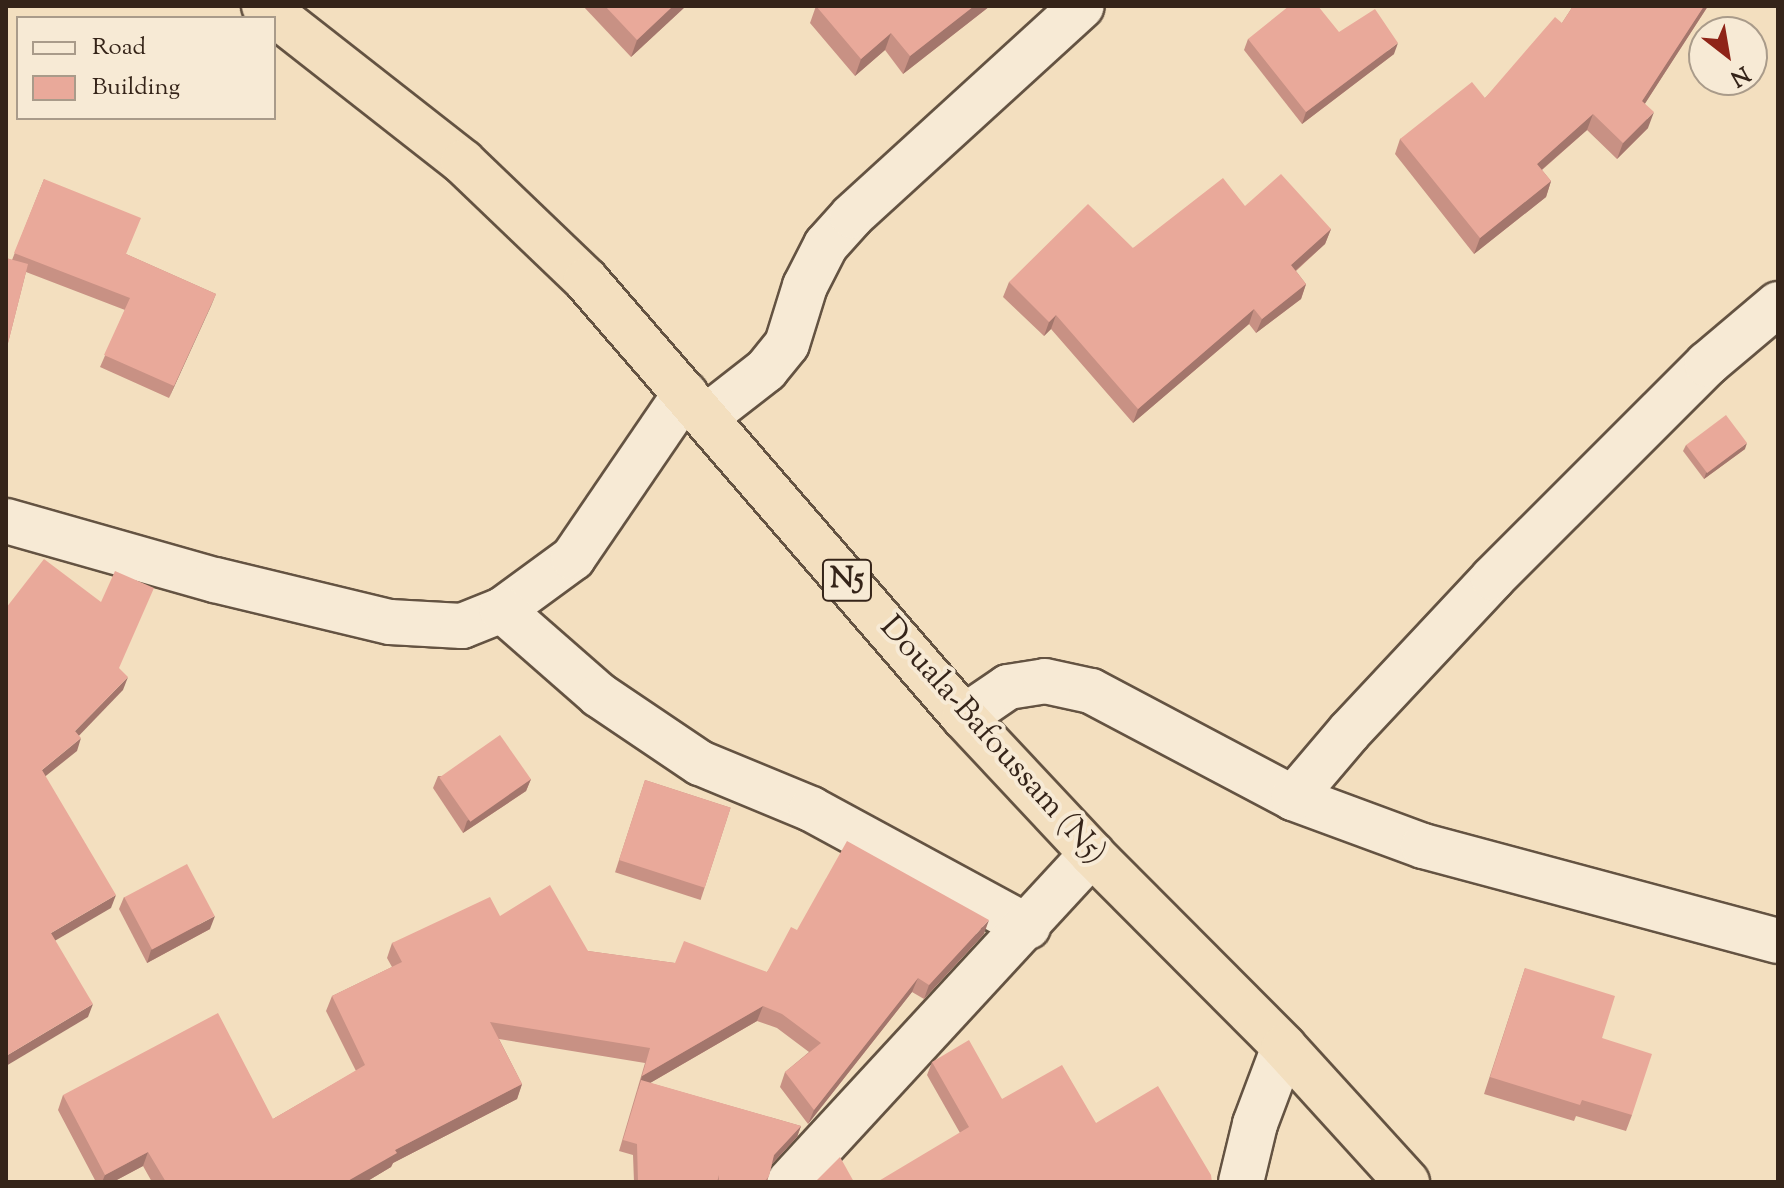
<!DOCTYPE html>
<html>
<head>
<meta charset="utf-8">
<style>
	body { margin:0 }
	#map { position:relative; width:1784px; height:1188px; overflow:hidden; background:#f3dfbf; font-family:"Sorts Mill Goudy",serif }
	div>[style] { position:absolute }
	.roads { filter:drop-shadow(2px 0 #645342) drop-shadow(-2px 0 #645342) drop-shadow(0 2px #645342) drop-shadow(0 -2px #645342) }
	.minor>* { height:44px; margin:-22px; padding:0 22px; transform-origin:22px; border-radius:22px; background:#f7ead5 }
	.highway>* { height:44px; margin:-22px; padding:0 22px; transform-origin:22px; border-radius:22px; background:#f3dfbf }
	.wall>* { inset:0; background:#c89184; transform-origin:0 0 }
	.shaded-wall>* { inset:0; background:#a3766c }
	.building>* { inset:0; background:#e9a99a; transform-origin:0 0 }
	span { translate:-50% -50%; white-space:nowrap; text-align:center; line-height:1.15; -webkit-text-stroke:8px #f7ead5; paint-order:stroke }
	.shield-label span { padding:2px 6px; background:#f7ead5; border:2px solid; border-radius:6px; -webkit-text-stroke-width:0 }
	.shield-label { font-size:30px; color:#352419; font-weight:700 }
	.street-label { font-size:32px; color:#352419 }
	.frame { position:absolute; inset:0; border:8px solid #352419; pointer-events:none }
	.legend { position:absolute; left:16px; top:16px; width:260px; height:104px; box-sizing:border-box; background:#f7ead5; border:2px solid #a99b8a; margin:0; padding:10px 14px; list-style:none; font-size:24px; color:#352419 }
	.legend li { display:flex; align-items:center; gap:16px; height:40px }
	.legend b { width:40px; border:2px solid #a99b8a }
	.north { position:absolute; left:1688px; top:16px; width:80px; height:80px; box-sizing:border-box; background:#f7ead5; border:2px solid #a99b8a; border-radius:50%; rotate:149deg; font-size:22px; font-weight:700; line-height:32px; text-align:center; color:#352419 }
	.north::after { content:''; display:block; margin:auto; width:28px; height:36px; background:#8f2418; clip-path:polygon(50% 0,100% 100%,50% 72%,0 100%) }
</style>
</head>
<body>
<div id="map">
	<div class="roads">
		<div class="minor">
			<div style="left:707px;top:416px;width:75px;rotate:-37.9deg"></div>
			<div style="left:766px;top:370px;width:33px;rotate:-51deg"></div>
			<div style="left:787px;top:344px;width:61px;rotate:-72.8deg"></div>
			<div style="left:805px;top:286px;width:46px;rotate:-62.9deg"></div>
			<div style="left:826px;top:245px;width:39px;rotate:-48deg"></div>
			<div style="left:852px;top:216px;width:311px;rotate:-42.4deg"></div>
			<div style="left:6px;top:521px;width:217px;rotate:15.8deg"></div>
			<div style="left:215px;top:580px;width:180px;rotate:13.5deg"></div>
			<div style="left:390px;top:622px;width:72px;rotate:3.2deg"></div>
			<div style="left:462px;top:626px;width:43px;rotate:-21.8deg"></div>
			<div style="left:502px;top:610px;width:88px;rotate:-36.2deg"></div>
			<div style="left:573px;top:558px;width:199px;rotate:-55.7deg"></div>
			<div style="left:502px;top:610px;width:129px;rotate:41.2deg"></div>
			<div style="left:599px;top:695px;width:122px;rotate:34deg"></div>
			<div style="left:700px;top:763px;width:120px;rotate:22.5deg"></div>
			<div style="left:811px;top:809px;width:247px;rotate:28.5deg"></div>
			<div style="left:964px;top:717px;width:53px;rotate:-34.3deg"></div>
			<div style="left:1008px;top:687px;width:37px;rotate:-9deg"></div>
			<div style="left:1045px;top:681px;width:47px;rotate:12.3deg"></div>
			<div style="left:1091px;top:691px;width:229px;rotate:27.9deg"></div>
			<div style="left:1293px;top:798px;width:139px;rotate:20.3deg"></div>
			<div style="left:1423px;top:846px;width:367px;rotate:15deg"></div>
			<div style="left:1293px;top:798px;width:87px;rotate:-49.7deg"></div>
			<div style="left:1349px;top:732px;width:211px;rotate:-46.9deg"></div>
			<div style="left:1493px;top:578px;width:303px;rotate:-45deg"></div>
			<div style="left:1707px;top:364px;width:93px;rotate:-40.2deg"></div>
			<div style="left:789px;top:1182px;width:447px;rotate:-47.3deg"></div>
			<div style="left:1241px;top:1182px;width:60px;rotate:-76.4deg"></div>
			<div style="left:1255px;top:1124px;width:82px;rotate:-69.4deg"></div>
		</div>
		<div class="highway">
			<div style="left:264px;top:6px;width:253px;rotate:38.1deg"></div>
			<div style="left:463px;top:162px;width:170px;rotate:43.8deg"></div>
			<div style="left:586px;top:280px;width:578px;rotate:49.14deg"></div>
			<div style="left:964px;top:717px;width:187px;rotate:46.9deg"></div>
			<div style="left:1092px;top:854px;width:272px;rotate:45.1deg"></div>
			<div style="left:1284px;top:1047px;width:183px;rotate:47.7deg"></div>
		</div>
	</div>
	<div class="wall">
		<div style="clip-path:polygon(583px 6px,686px 6px,631px 57px)"></div>
		<div style="clip-path:polygon(816px 6px,990px 6px,903px 74px,885px 50px,855px 76px,810px 23px)"></div>
		<div style="clip-path:polygon(1573px 6px,1708px 6px,1645px 103px,1648px 128px,1617px 159px,1587px 130px,1542px 170px,1551px 181px,1546px 197px,1474px 254px,1395px 154px,1400px 139px,1485px 98px,1562px 23px)"></div>
		<div style="clip-path:polygon(1339px 32px,1394px 54px,1302px 124px,1244px 50px,1248px 39px)"></div>
		<div style="clip-path:polygon(44px 179px,126px 254px,216px 294px,169px 398px,100px 367px,125px 310px,26px 272px,6px 351px,6px 258px,12px 260px)"></div>
		<div style="clip-path:polygon(1245px 206px,1331px 229px,1325px 244px,1296px 271px,1306px 284px,1301px 299px,1256px 333px,1249px 324px,1133px 423px,1051px 329px,1044px 336px,1003px 297px,1009px 282px,1133px 248px)"></div>
		<div style="clip-path:polygon(1686px 445px,1745px 449px,1704px 479px,1683px 451px)"></div>
		<div style="clip-path:polygon(438px 776px,531px 779px,526px 791px,463px 833px,433px 788px)"></div>
		<div style="left:645px;top:780px;width:90px;height:97px;rotate:18deg"></div>
		<div style="clip-path:polygon(124px 897px,210px 929px,147px 963px,119px 909px)"></div>
		<div style="clip-path:polygon(500px 916px,588px 951px,675px 963px,767px 972px,797px 930px,984px 934px,924px 999px,912px 992px,808px 1124px,780px 1087px,785px 1072px,809px 1052px,777px 1028px,757px 1021px,650px 1083px,801px 1126px,797px 1137px,772px 1164px,767px 1182px,634px 1182px,633px 1155px,619px 1151px,645px 1063px,499px 1039px,522px 1084px,517px 1099px,393px 1163px,391px 1167px,366px 1182px,152px 1182px,143px 1166px,113px 1182px,96px 1182px,58px 1110px,63px 1095px,273px 1119px,356px 1071px,326px 1011px,332px 996px,392px 967px,387px 958px,392px 943px)"></div>
		<div style="clip-path:polygon(1525px 968px,1602px 1038px,1632px 1115px,1626px 1131px,1576px 1116px,1574px 1121px,1484px 1094px)"></div>
		<div style="clip-path:polygon(932px 1062px,1002px 1099px,1096px 1123px,960px 1133px,927px 1075px)"></div>
	</div>
	<div class="shaded-wall">
		<div style="clip-path:polygon(673px 6px,686px 6px,631px 57px,637px 40px)"></div>
		<div style="clip-path:polygon(974px 6px,990px 6px,903px 74px,910px 56px)"></div>
		<div style="clip-path:polygon(1704px 6px,1708px 6px,1637px 116px,1642px 101px)"></div>
		<div style="clip-path:polygon(891px 33px,885px 50px,855px 76px,861px 59px)"></div>
		<div style="clip-path:polygon(1398px 43px,1394px 54px,1302px 124px,1306px 112px)"></div>
		<div style="clip-path:polygon(1654px 112px,1648px 128px,1617px 159px,1623px 143px)"></div>
		<div style="clip-path:polygon(1593px 114px,1587px 130px,1531px 179px,1537px 164px)"></div>
		<div style="clip-path:polygon(1551px 181px,1546px 197px,1474px 254px,1480px 238px)"></div>
		<div style="clip-path:polygon(1331px 229px,1325px 244px,1286px 279px,1291px 265px)"></div>
		<div style="clip-path:polygon(1306px 284px,1301px 299px,1256px 333px,1262px 319px)"></div>
		<div style="clip-path:polygon(216px 294px,211px 306px,169px 398px,174px 386px)"></div>
		<div style="clip-path:polygon(1254px 309px,1249px 324px,1133px 423px,1138px 409px)"></div>
		<div style="clip-path:polygon(1056px 315px,1051px 329px,1044px 336px,1049px 322px)"></div>
		<div style="clip-path:polygon(1747px 443px,1745px 449px,1704px 479px,1706px 473px)"></div>
		<div style="clip-path:polygon(128px 677px,123px 690px,71px 744px,75px 731px)"></div>
		<div style="clip-path:polygon(81px 738px,77px 751px,37px 783px,42px 770px)"></div>
		<div style="clip-path:polygon(531px 779px,526px 791px,463px 833px,467px 821px)"></div>
		<div style="clip-path:polygon(116px 895px,111px 908px,46px 946px,51px 933px)"></div>
		<div style="clip-path:polygon(215px 916px,210px 929px,147px 963px,151px 950px)"></div>
		<div style="clip-path:polygon(989px 920px,984px 934px,924px 999px,929px 985px)"></div>
		<div style="clip-path:polygon(918px 978px,912px 992px,808px 1124px,814px 1110px)"></div>
		<div style="clip-path:polygon(93px 1004px,88px 1017px,6px 1066px,6px 1056px)"></div>
		<div style="clip-path:polygon(763px 1006px,757px 1021px,638px 1090px,642px 1076px)"></div>
		<div style="clip-path:polygon(522px 1084px,517px 1099px,393px 1163px,391px 1167px,366px 1182px,346px 1182px,395px 1150px)"></div>
		<div style="clip-path:polygon(801px 1126px,797px 1137px,770px 1166px,774px 1155px)"></div>
		<div style="clip-path:polygon(148px 1152px,143px 1166px,113px 1182px,102px 1182px,105px 1175px)"></div>
	</div>
	<div class="building">
		<div style="clip-path:polygon(605px 6px,673px 6px,637px 40px)"></div>
		<div style="clip-path:polygon(816px 6px,974px 6px,910px 56px,891px 33px,861px 59px)"></div>
		<div style="clip-path:polygon(1289px 6px,1318px 6px,1339px 32px,1375px 9px,1398px 43px,1306px 112px,1248px 39px)"></div>
		<div style="clip-path:polygon(1573px 6px,1704px 6px,1642px 101px,1654px 112px,1623px 143px,1593px 114px,1537px 164px,1551px 181px,1480px 238px,1400px 139px,1472px 82px,1485px 98px,1555px 17px,1562px 23px)"></div>
		<div style="clip-path:polygon(1281px 174px,1331px 229px,1291px 265px,1306px 284px,1262px 319px,1254px 309px,1138px 409px,1056px 315px,1049px 322px,1009px 282px,1088px 204px,1133px 248px,1223px 178px,1245px 206px)"></div>
		<div style="clip-path:polygon(44px 179px,141px 218px,126px 254px,216px 294px,174px 386px,104px 355px,130px 298px,14px 253px)"></div>
		<div style="clip-path:polygon(6px 258px,28px 264px,7px 347px,6px 347px)"></div>
		<div style="left:1726px;top:415px;width:35px;height:50px;rotate:53deg"></div>
		<div style="clip-path:polygon(44px 559px,101px 602px,115px 571px,154px 588px,119px 668px,128px 677px,75px 731px,81px 738px,42px 770px,116px 895px,51px 933px,93px 1004px,6px 1056px,6px 608px)"></div>
		<div style="left:500px;top:735px;width:54px;height:74px;rotate:55deg"></div>
		<div style="left:645px;top:780px;width:90px;height:84px;rotate:18deg"></div>
		<div style="clip-path:polygon(847px 841px,989px 920px,929px 985px,918px 978px,814px 1110px,785px 1072px,821px 1043px,782px 1014px,763px 1006px,642px 1076px,650px 1048px,490px 1022px,522px 1084px,395px 1150px,397px 1153px,346px 1182px,166px 1182px,148px 1152px,105px 1175px,63px 1095px,218px 1013px,273px 1119px,365px 1065px,332px 996px,402px 962px,392px 943px,490px 897px,500px 916px,550px 885px,588px 951px,675px 963px,684px 941px,767px 972px,791px 927px,797px 930px)"></div>
		<div style="left:187px;top:864px;width:59px;height:71px;rotate:62deg"></div>
		<div style="clip-path:polygon(1525px 968px,1615px 996px,1602px 1038px,1652px 1054px,1632px 1115px,1582px 1100px,1580px 1105px,1490px 1077px)"></div>
		<div style="clip-path:polygon(969px 1040px,1002px 1099px,1062px 1065px,1096px 1123px,1158px 1086px,1211px 1175px,1212px 1182px,877px 1182px,969px 1127px,932px 1062px)"></div>
		<div style="clip-path:polygon(641px 1080px,801px 1126px,774px 1155px,769px 1176px,764px 1182px,719px 1182px,719px 1175px,717px 1182px,638px 1182px,637px 1144px,623px 1140px)"></div>
		<div style="clip-path:polygon(840px 1157px,854px 1182px,815px 1182px)"></div>
	</div>
	<div class="shield-label">
		<span style="left:847px;top:580px">N5</span>
	</div>
	<div class="street-label">
		<span style="left:992px;top:741px;rotate:48deg">Douala-Bafoussam (N5)</span>
	</div>
	<div class="frame"></div>
	<ul class="legend">
	<li><b style="height:10px;background:#f7ead5"></b>Road</li>
	<li><b style="height:22px;background:#e9a99a"></b>Building</li>
	</ul>
	<div class="north">N</div>
</div>
</body>
</html>
